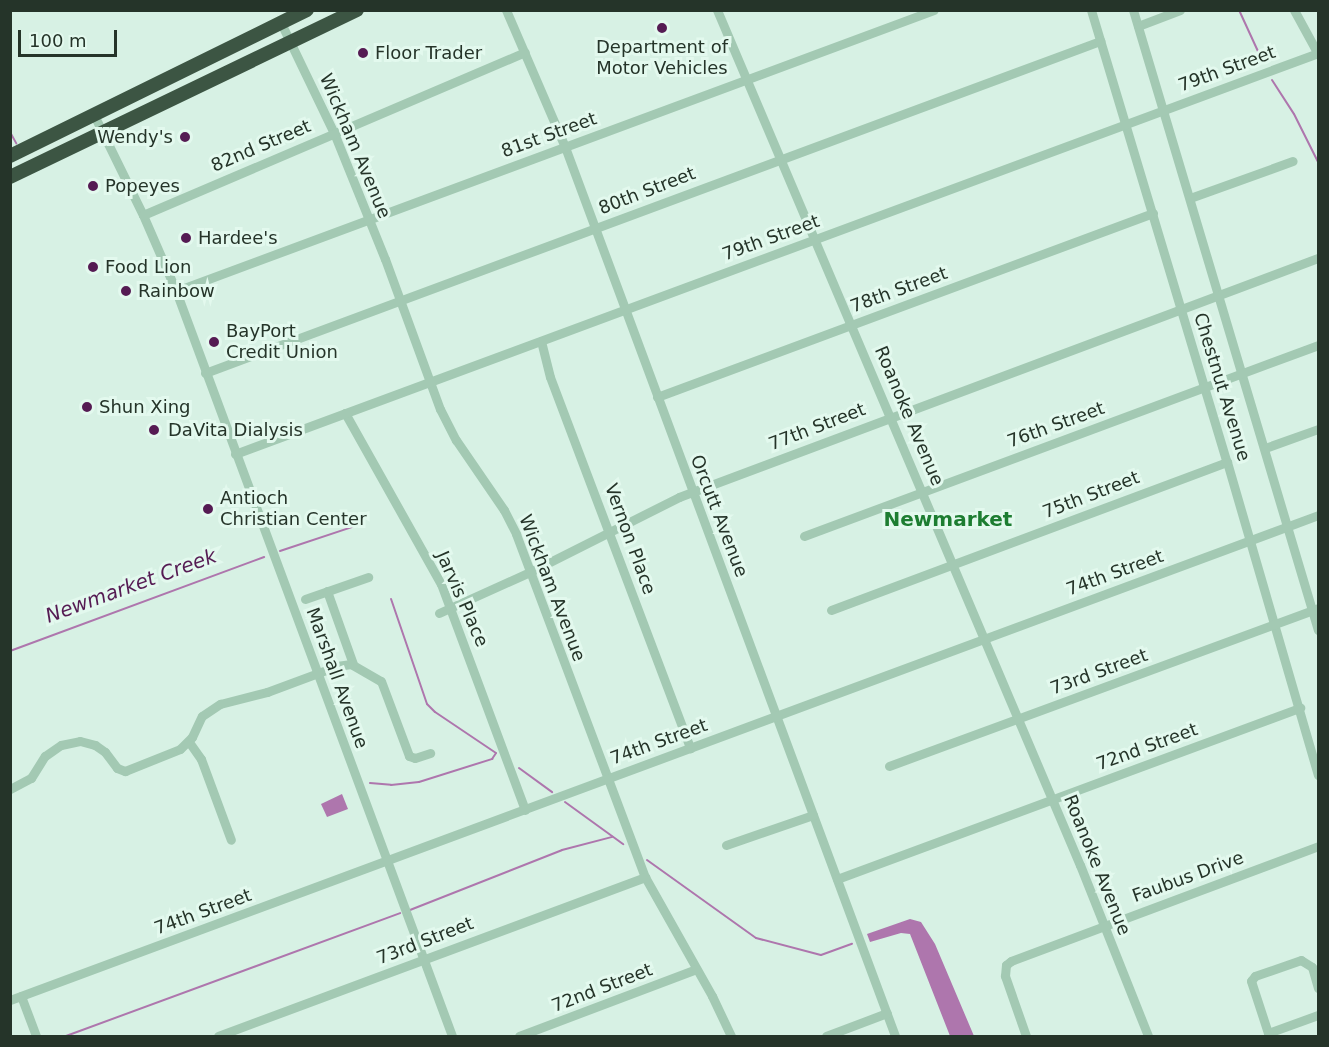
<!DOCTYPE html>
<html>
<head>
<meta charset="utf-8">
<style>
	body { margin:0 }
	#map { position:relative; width:1329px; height:1047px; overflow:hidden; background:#d7f1e4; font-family:"DejaVu Sans",sans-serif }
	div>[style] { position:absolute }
	.water>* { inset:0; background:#ae76ad }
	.stream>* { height:2px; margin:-1px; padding:0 1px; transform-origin:1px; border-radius:1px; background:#ae76ad }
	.minor>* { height:9px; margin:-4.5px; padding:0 4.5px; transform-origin:4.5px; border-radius:4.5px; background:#a3c9b3 }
	.highway>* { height:14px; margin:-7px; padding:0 7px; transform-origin:7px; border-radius:7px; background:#3c5543 }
	.dots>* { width:16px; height:16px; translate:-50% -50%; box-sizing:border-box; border:3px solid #e3f9ee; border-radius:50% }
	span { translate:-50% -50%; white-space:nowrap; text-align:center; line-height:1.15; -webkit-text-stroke:6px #e3f9ee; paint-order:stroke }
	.poi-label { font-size:18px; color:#253429 }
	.left { translate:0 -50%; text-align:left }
	.right { translate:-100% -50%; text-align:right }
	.street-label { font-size:18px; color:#253429 }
	.neighbourhood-label { font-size:20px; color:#1d7d31; font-weight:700 }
	.water-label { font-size:20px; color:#551b53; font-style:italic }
	.frame { position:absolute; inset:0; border:12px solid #253429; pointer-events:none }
	.scale { position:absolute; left:18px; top:30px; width:99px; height:27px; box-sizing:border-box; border:3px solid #253429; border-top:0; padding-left:8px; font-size:18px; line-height:21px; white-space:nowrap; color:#253429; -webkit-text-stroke:4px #e3f9ee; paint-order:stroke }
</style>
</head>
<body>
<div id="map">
	<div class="water">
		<div style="clip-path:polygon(342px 794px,348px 809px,327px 817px,321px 804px)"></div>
		<div style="clip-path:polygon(910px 919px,921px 922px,935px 944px,974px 1036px,950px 1036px,910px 934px,901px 933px,870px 942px,867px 934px)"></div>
	</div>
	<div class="stream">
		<div style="left:1239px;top:10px;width:55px;rotate:65.3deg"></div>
		<div style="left:1272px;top:80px;width:40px;rotate:57.1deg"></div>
		<div style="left:1294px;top:114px;width:54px;rotate:63.4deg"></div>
		<div style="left:10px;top:132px;width:13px;rotate:61deg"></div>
		<div style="left:280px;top:551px;width:82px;rotate:-18.4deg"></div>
		<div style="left:10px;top:651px;width:271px;rotate:-20.3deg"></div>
		<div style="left:519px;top:768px;width:41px;rotate:36deg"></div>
		<div style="left:370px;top:783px;width:21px;rotate:5deg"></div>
		<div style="left:391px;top:785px;width:28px;rotate:-6deg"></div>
		<div style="left:419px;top:782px;width:77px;rotate:-17.5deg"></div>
		<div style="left:492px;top:759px;width:7px;rotate:-56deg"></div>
		<div style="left:496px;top:753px;width:73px;rotate:-146.1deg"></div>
		<div style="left:435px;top:712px;width:11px;rotate:-135deg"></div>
		<div style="left:427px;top:704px;width:111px;rotate:-108.9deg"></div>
		<div style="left:565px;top:802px;width:72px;rotate:35.9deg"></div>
		<div style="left:647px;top:860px;width:134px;rotate:35.6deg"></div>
		<div style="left:756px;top:938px;width:67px;rotate:14.7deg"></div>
		<div style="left:821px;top:955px;width:33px;rotate:-20deg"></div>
		<div style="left:410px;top:910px;width:163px;rotate:-21.5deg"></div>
		<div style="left:562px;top:850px;width:52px;rotate:-14.6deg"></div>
		<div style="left:66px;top:1036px;width:356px;rotate:-20.2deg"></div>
	</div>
	<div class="minor">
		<div style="left:506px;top:10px;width:149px;rotate:66.7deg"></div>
		<div style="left:565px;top:147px;width:948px;rotate:69.63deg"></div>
		<div style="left:717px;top:10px;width:929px;rotate:67deg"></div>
		<div style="left:1080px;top:865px;width:184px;rotate:68.3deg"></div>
		<div style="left:1091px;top:10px;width:472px;rotate:73.3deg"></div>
		<div style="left:1227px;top:462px;width:326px;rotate:73.8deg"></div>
		<div style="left:1133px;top:10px;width:647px;rotate:73.39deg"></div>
		<div style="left:1294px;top:10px;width:50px;rotate:61.4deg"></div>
		<div style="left:281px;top:23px;width:122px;rotate:64.3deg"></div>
		<div style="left:334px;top:133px;width:136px;rotate:68deg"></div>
		<div style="left:385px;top:259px;width:160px;rotate:69.9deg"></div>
		<div style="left:440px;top:409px;width:35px;rotate:63deg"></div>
		<div style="left:456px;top:440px;width:85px;rotate:55.6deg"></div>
		<div style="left:504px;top:510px;width:27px;rotate:63deg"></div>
		<div style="left:516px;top:534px;width:366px;rotate:69.4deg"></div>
		<div style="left:645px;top:877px;width:137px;rotate:60.6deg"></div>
		<div style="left:712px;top:996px;width:44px;rotate:64.6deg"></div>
		<div style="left:1138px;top:26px;width:45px;rotate:-20.9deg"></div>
		<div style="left:94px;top:115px;width:111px;rotate:63.9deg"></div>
		<div style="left:143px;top:215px;width:83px;rotate:66.5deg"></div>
		<div style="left:176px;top:291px;width:794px;rotate:69.67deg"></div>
		<div style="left:1190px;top:198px;width:109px;rotate:-19.8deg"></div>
		<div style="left:143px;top:215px;width:415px;rotate:-23.1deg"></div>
		<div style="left:176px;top:291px;width:808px;rotate:-20.34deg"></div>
		<div style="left:541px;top:341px;width:37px;rotate:76deg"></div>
		<div style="left:550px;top:377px;width:397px;rotate:69.3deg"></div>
		<div style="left:205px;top:373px;width:955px;rotate:-20.35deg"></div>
		<div style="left:657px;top:397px;width:529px;rotate:-20.35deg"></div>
		<div style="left:345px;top:413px;width:196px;rotate:60.7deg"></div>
		<div style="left:441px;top:584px;width:241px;rotate:69.6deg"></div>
		<div style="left:1265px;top:448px;width:56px;rotate:-19.7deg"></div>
		<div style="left:235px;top:454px;width:1155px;rotate:-20.32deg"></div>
		<div style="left:804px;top:536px;width:548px;rotate:-20.38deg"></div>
		<div style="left:327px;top:591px;width:77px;rotate:70.4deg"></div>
		<div style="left:305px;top:599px;width:67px;rotate:-19.2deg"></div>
		<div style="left:831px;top:610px;width:423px;rotate:-20.5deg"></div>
		<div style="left:439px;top:613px;width:100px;rotate:-24.3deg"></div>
		<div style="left:530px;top:572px;width:167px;rotate:-26.7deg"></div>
		<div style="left:679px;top:497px;width:682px;rotate:-20.51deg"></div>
		<div style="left:189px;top:742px;width:21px;rotate:55deg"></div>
		<div style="left:201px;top:759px;width:86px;rotate:69.7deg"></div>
		<div style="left:889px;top:766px;width:457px;rotate:-20.2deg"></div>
		<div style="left:10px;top:789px;width:24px;rotate:-28deg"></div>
		<div style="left:31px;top:778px;width:26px;rotate:-58deg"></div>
		<div style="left:45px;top:756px;width:19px;rotate:-35deg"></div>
		<div style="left:61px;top:745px;width:19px;rotate:-12deg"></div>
		<div style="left:80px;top:741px;width:16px;rotate:15deg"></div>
		<div style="left:95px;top:745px;width:12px;rotate:35deg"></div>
		<div style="left:105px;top:752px;width:20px;rotate:53deg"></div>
		<div style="left:117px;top:768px;width:9px;rotate:21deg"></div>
		<div style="left:125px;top:771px;width:59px;rotate:-21.8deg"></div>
		<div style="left:180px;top:749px;width:17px;rotate:-45deg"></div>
		<div style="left:192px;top:737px;width:23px;rotate:-65deg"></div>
		<div style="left:202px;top:716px;width:22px;rotate:-34deg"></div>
		<div style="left:220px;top:704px;width:49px;rotate:-14.3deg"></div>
		<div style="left:267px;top:692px;width:75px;rotate:-20.4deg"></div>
		<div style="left:337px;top:666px;width:14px;rotate:-8deg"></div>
		<div style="left:351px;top:664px;width:34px;rotate:30deg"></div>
		<div style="left:381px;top:681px;width:80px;rotate:69.5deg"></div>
		<div style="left:409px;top:756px;width:6px;rotate:18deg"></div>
		<div style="left:415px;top:758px;width:16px;rotate:-18deg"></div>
		<div style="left:726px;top:845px;width:92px;rotate:-19deg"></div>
		<div style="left:837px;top:879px;width:494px;rotate:-20.3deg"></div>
		<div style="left:1318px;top:988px;width:22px;rotate:-106deg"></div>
		<div style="left:1312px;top:967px;width:13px;rotate:-148deg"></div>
		<div style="left:1301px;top:960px;width:49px;rotate:160.8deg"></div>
		<div style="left:1255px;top:976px;width:6px;rotate:129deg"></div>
		<div style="left:1251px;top:981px;width:55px;rotate:71.9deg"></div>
		<div style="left:1268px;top:1033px;width:53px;rotate:-19.8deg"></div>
		<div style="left:21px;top:996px;width:43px;rotate:69.4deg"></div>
		<div style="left:10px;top:1000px;width:1395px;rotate:-20.34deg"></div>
		<div style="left:218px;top:1036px;width:456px;rotate:-20.4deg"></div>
		<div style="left:519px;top:1036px;width:189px;rotate:-20.7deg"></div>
		<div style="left:826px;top:1036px;width:65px;rotate:-20.7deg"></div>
		<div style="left:1026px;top:1036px;width:64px;rotate:-109.3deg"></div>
		<div style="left:1005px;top:976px;width:11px;rotate:-85deg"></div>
		<div style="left:1006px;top:965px;width:6px;rotate:-39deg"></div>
		<div style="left:1011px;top:961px;width:328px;rotate:-20.5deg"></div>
	</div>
	<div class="highway">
		<div style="left:10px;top:156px;width:331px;rotate:-26.2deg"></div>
		<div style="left:10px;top:177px;width:385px;rotate:-25.7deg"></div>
	</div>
	<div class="dots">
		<div style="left:662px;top:28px;background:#551b53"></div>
		<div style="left:363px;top:53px;background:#551b53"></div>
		<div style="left:185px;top:137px;background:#551b53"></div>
		<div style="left:93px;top:186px;background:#551b53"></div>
		<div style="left:186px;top:238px;background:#551b53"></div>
		<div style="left:93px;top:267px;background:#551b53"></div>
		<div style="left:126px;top:291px;background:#551b53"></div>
		<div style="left:214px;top:342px;background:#551b53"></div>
		<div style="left:87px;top:407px;background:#551b53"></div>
		<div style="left:154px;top:430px;background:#551b53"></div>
		<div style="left:208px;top:509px;background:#551b53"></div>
	</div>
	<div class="poi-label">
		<span style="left:662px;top:58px">Department of<br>Motor Vehicles</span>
		<span class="left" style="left:375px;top:53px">Floor Trader</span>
		<span class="right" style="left:173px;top:137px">Wendy's</span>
		<span class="left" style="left:105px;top:186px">Popeyes</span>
		<span class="left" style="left:198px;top:238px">Hardee's</span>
		<span class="left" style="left:105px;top:267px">Food Lion</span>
		<span class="left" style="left:138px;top:291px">Rainbow</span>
		<span class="left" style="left:226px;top:342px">BayPort<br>Credit Union</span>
		<span class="left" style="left:99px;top:407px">Shun Xing</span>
		<span class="left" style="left:168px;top:430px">DaVita Dialysis</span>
		<span class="left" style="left:220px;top:509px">Antioch<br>Christian Center</span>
	</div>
	<div class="street-label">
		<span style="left:1227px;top:69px;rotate:-20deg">79th Street</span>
		<span style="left:549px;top:135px;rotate:-20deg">81st Street</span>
		<span style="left:261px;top:146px;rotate:-23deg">82nd Street</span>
		<span style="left:355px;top:146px;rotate:67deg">Wickham Avenue</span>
		<span style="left:647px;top:191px;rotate:-21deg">80th Street</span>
		<span style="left:771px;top:238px;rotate:-20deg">79th Street</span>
		<span style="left:899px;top:290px;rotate:-20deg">78th Street</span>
		<span style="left:1222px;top:387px;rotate:73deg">Chestnut Avenue</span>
		<span style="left:909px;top:416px;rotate:67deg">Roanoke Avenue</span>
		<span style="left:1056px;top:425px;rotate:-20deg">76th Street</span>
		<span style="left:817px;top:427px;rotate:-21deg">77th Street</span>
		<span style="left:1091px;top:495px;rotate:-21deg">75th Street</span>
		<span style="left:719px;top:516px;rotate:69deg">Orcutt Avenue</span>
		<span style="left:630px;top:539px;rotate:70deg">Vernon Place</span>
		<span style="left:1115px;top:573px;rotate:-20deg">74th Street</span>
		<span style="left:552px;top:588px;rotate:69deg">Wickham Avenue</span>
		<span style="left:462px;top:599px;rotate:66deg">Jarvis Place</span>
		<span style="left:1099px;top:672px;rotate:-20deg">73rd Street</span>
		<span style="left:337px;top:678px;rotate:70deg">Marshall Avenue</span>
		<span style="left:659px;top:742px;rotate:-20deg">74th Street</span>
		<span style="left:1147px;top:747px;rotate:-20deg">72nd Street</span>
		<span style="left:1097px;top:865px;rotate:68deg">Roanoke Avenue</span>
		<span style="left:1188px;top:877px;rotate:-20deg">Faubus Drive</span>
		<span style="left:203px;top:912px;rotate:-20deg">74th Street</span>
		<span style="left:425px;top:941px;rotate:-21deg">73rd Street</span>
		<span style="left:602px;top:988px;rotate:-21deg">72nd Street</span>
	</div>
	<div class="neighbourhood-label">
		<span style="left:948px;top:519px">Newmarket</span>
	</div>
	<div class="water-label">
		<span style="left:131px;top:586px;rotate:-20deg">Newmarket Creek</span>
	</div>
	<div class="frame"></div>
	<div class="scale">100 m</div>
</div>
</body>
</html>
